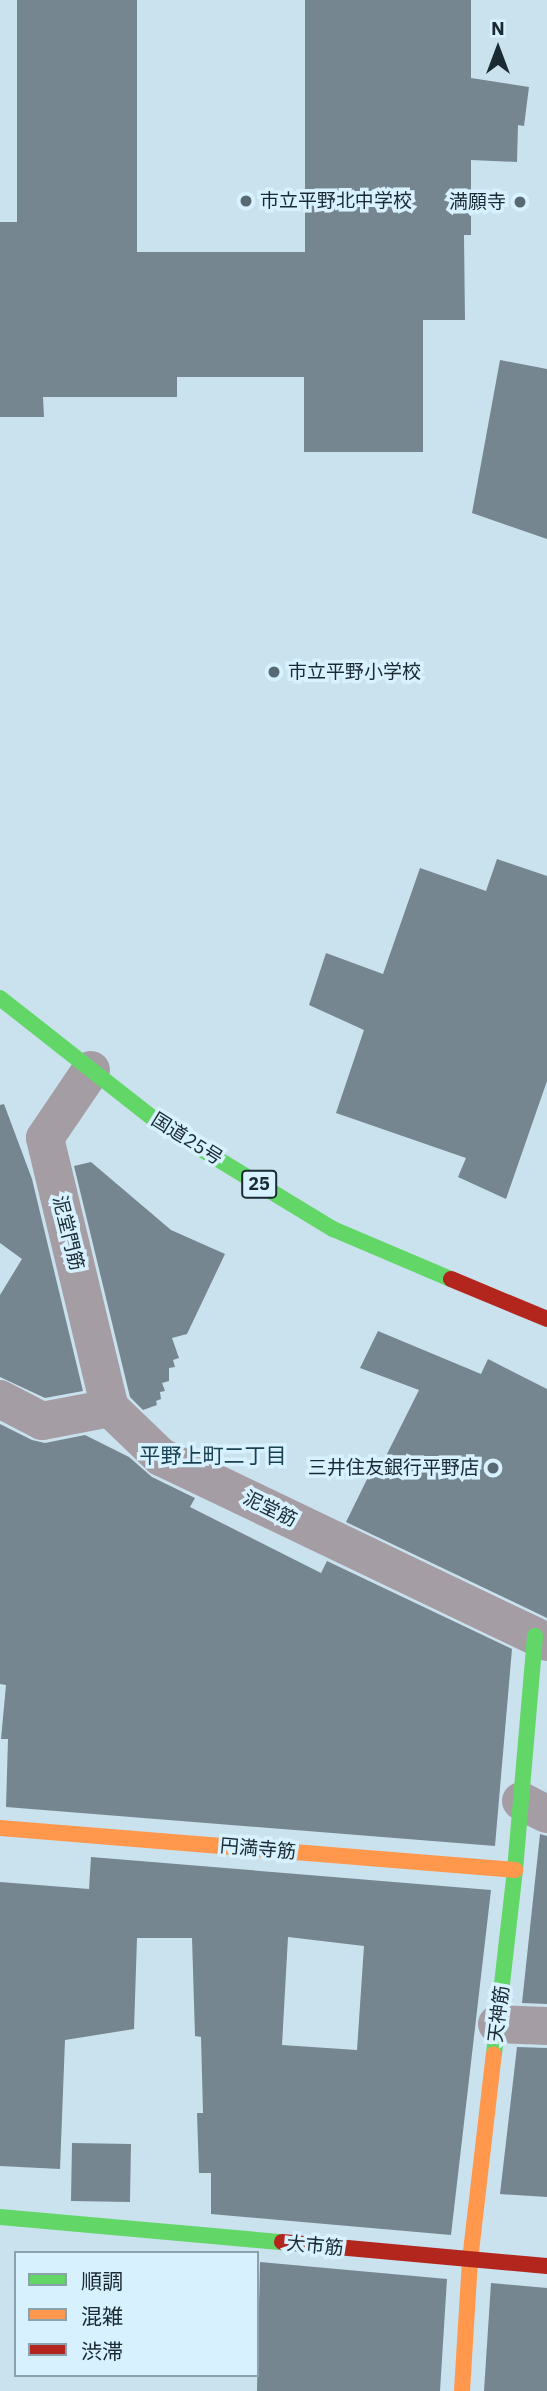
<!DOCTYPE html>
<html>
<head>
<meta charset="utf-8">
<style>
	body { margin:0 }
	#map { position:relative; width:547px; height:2391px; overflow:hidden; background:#cae2ee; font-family:"IBM Plex Sans","Noto Sans JP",sans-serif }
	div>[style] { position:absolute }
	.building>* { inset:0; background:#768690; transform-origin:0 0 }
	.street>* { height:38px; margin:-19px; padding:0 19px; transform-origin:19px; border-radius:19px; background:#a59da4 }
	.fast>* { height:16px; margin:-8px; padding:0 8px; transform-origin:8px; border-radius:8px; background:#63d668 }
	.slow>* { height:16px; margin:-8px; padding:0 8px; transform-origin:8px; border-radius:8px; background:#ff974d }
	.jam>* { height:16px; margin:-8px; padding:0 8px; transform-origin:8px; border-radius:8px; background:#b3261e }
	.dots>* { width:19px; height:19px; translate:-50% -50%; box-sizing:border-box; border:4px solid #d7f1fe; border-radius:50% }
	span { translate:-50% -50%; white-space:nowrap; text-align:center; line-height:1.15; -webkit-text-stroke:7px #d7f1fe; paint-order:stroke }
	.shield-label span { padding:2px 5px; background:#d7f1fe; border:2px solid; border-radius:5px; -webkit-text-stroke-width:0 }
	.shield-label { font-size:18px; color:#192a33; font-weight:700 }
	.poi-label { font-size:19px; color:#192a33 }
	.left { translate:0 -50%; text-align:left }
	.right { translate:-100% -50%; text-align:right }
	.street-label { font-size:19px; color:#192a33 }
	.neighbourhood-label { font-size:21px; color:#194154 }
	.legend { position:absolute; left:14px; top:2251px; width:245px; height:126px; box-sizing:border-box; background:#d7f1fe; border:2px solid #8ba1ad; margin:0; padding:9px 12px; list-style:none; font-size:21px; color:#192a33 }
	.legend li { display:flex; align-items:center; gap:14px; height:35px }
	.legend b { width:35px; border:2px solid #8ba1ad }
	.north { position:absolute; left:463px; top:14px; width:70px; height:70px; -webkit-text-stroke:5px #d7f1fe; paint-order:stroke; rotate:0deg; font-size:19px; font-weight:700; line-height:28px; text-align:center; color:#192a33 }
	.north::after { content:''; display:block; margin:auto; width:24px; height:32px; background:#192a33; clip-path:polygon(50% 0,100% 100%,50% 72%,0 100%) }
</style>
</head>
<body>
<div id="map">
	<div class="building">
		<div style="clip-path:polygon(17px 0,137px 0,137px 252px,305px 252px,305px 0,471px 0,471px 78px,529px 87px,524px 126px,518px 125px,517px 162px,471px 160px,471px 235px,464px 235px,465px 320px,423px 320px,423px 452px,304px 452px,304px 377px,177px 377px,177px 397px,43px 397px,44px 417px,0 417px,0 222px,17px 222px)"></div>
		<div style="clip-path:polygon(500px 360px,547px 369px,547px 539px,472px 513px)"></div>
		<div style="clip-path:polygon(497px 859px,547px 876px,547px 1081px,506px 1199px,458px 1177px,466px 1158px,336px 1113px,364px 1030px,309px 1005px,326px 953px,383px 974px,420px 868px,486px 891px)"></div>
		<div style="clip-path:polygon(4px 1104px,32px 1179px,83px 1391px,45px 1398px,0 1377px,0 1295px,22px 1259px,0 1243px,0 1105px)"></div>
		<div style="clip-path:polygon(91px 1162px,171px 1230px,225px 1254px,187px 1334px,172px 1338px,179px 1358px,173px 1360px,175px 1367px,169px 1368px,169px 1381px,162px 1383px,165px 1391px,160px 1392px,161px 1399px,156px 1401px,157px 1405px,143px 1410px,130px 1397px,74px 1166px)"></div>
		<div style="clip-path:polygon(378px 1331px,481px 1374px,488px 1359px,547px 1389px,547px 1618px,346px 1522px,375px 1463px,381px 1466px,419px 1390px,360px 1368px)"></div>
		<div style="clip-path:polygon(0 1424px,32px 1440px,45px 1443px,85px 1435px,129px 1457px,152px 1477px,195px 1498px,190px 1507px,321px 1573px,327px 1561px,512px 1649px,495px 1846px,6px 1807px,8px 1739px,1px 1739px,6px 1685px,0 1684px)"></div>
		<div style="clip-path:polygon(540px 1834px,547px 1836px,547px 2004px,522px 2003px)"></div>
		<div style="clip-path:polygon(evenodd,91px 1857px,491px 1890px,451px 2235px,211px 2214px,211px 2173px,199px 2173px,197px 2113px,203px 2113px,201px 2037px,195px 2036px,192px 1938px,137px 1938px,134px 2029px,65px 2040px,60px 2169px,0 2166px,0 1882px,89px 1889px,91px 1857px,288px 1937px,364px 1946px,357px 2050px,282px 2045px,288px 1937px)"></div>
		<div style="clip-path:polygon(517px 2047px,547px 2048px,547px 2197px,500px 2194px)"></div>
		<div style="left:72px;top:2143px;width:59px;height:58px;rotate:1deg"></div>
		<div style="clip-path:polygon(260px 2262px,447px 2279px,440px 2391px,257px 2391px)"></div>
		<div style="clip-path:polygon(491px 2283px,547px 2288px,547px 2391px,484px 2391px)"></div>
	</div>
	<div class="street">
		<div style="left:91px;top:1070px;width:82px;rotate:124.1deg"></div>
		<div style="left:45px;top:1138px;width:278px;rotate:76.5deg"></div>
		<div style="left:0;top:1399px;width:47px;rotate:27.6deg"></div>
		<div style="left:42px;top:1421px;width:69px;rotate:-10.8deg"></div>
		<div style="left:110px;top:1408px;width:71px;rotate:43.9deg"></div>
		<div style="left:161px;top:1457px;width:428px;rotate:25.6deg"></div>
		<div style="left:521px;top:1801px;width:29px;rotate:27deg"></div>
		<div style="left:497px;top:2024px;width:50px;rotate:2.3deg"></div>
	</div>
	<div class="fast">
		<div style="left:0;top:998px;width:204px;rotate:38.2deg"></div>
		<div style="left:160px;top:1124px;width:202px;rotate:31.3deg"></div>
		<div style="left:333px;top:1229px;width:128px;rotate:23deg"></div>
		<div style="left:494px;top:2054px;width:185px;rotate:-83.5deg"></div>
		<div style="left:515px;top:1870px;width:235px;rotate:-85.1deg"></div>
		<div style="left:0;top:2217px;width:283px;rotate:5.1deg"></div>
	</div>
	<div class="slow">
		<div style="left:0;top:1828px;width:517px;rotate:4.66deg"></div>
		<div style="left:462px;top:2391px;width:131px;rotate:-86.5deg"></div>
		<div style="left:470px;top:2260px;width:207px;rotate:-83.4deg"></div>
	</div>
	<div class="jam">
		<div style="left:451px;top:1279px;width:104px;rotate:22.6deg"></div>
		<div style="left:282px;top:2242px;width:266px;rotate:5.2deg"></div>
	</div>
	<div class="dots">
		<div style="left:246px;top:201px;background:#576a74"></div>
		<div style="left:520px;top:202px;background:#576a74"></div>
		<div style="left:274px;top:672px;background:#576a74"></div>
		<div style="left:493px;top:1468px;background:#576a74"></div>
	</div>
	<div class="shield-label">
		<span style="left:259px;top:1184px">25</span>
	</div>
	<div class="poi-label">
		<span class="left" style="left:260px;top:201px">市立平野北中学校</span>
		<span class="right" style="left:506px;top:202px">満願寺</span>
		<span class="left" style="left:288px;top:672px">市立平野小学校</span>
		<span class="right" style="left:479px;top:1468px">三井住友銀行平野店</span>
	</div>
	<div class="street-label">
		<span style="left:187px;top:1139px;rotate:32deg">国道25号</span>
		<span style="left:68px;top:1233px;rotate:76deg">泥堂門筋</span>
		<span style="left:270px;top:1509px;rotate:26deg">泥堂筋</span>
		<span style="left:258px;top:1849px;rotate:5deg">円満寺筋</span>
		<span style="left:499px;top:2014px;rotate:-83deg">天神筋</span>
		<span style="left:315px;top:2246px;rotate:5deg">大市筋</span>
	</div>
	<div class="neighbourhood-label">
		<span style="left:213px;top:1455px">平野上町二丁目</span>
	</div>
	<ul class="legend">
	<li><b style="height:9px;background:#63d668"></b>順調</li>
	<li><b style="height:9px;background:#ff974d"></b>混雑</li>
	<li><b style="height:9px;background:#b3261e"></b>渋滞</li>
	</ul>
	<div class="north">N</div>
</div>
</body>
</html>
